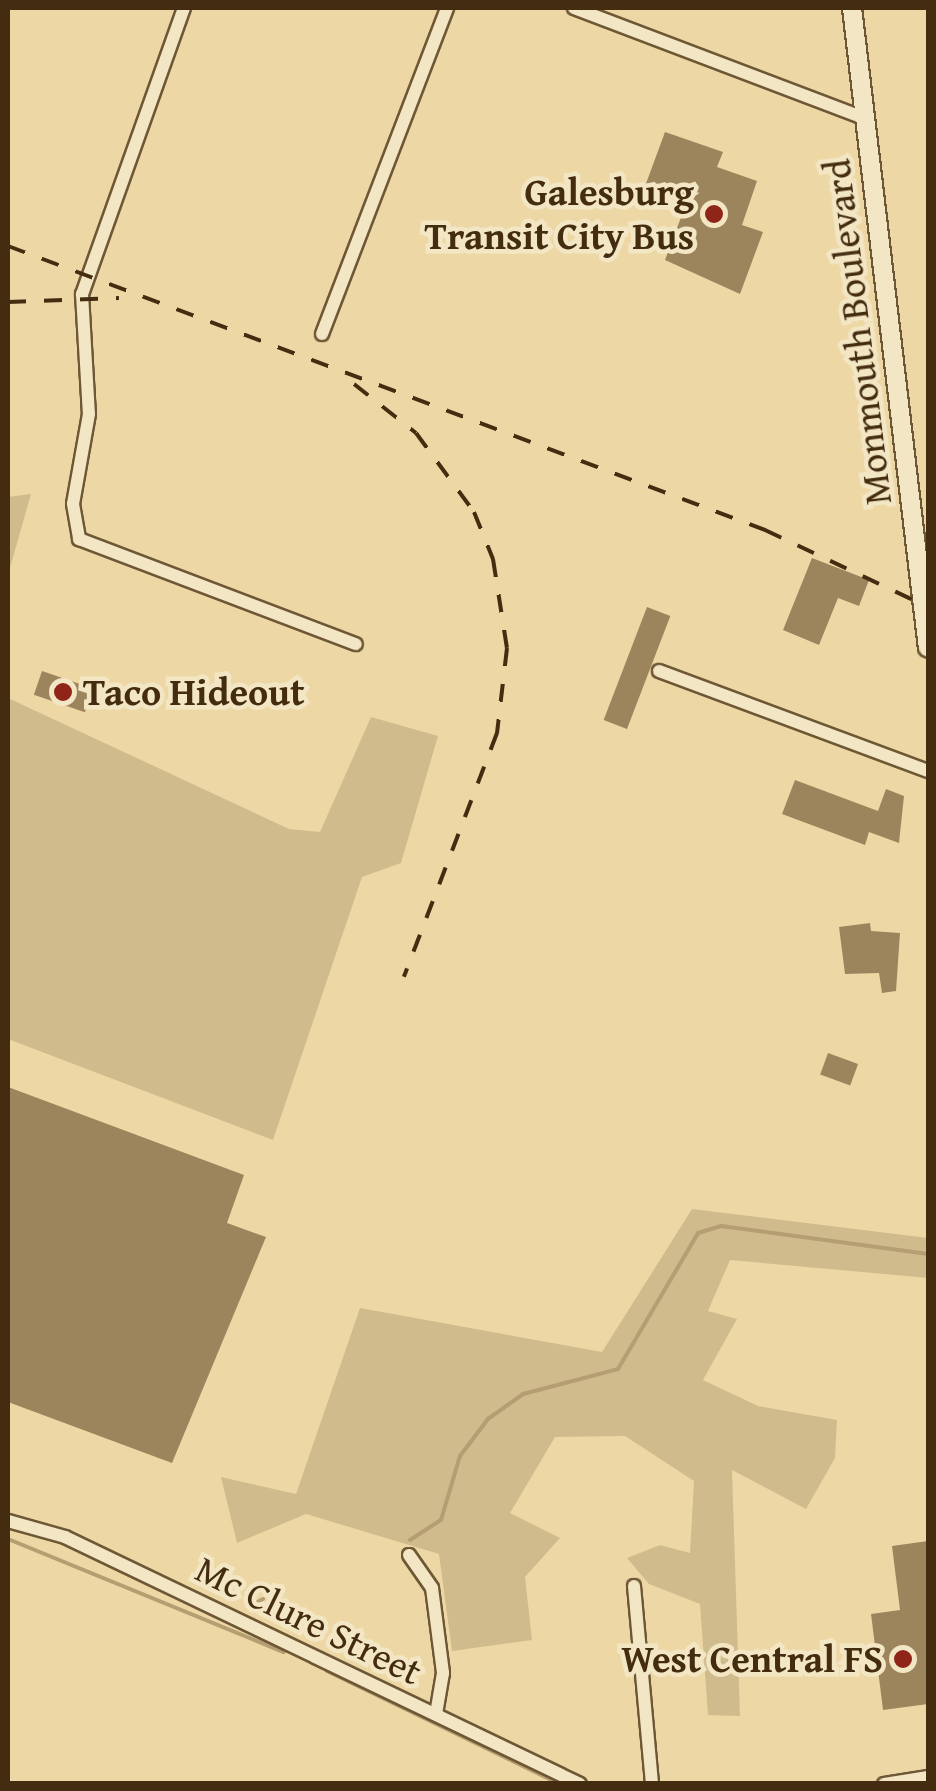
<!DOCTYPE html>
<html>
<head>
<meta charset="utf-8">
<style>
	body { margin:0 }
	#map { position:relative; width:936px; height:1791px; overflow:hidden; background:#edd8a5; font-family:"Gentium Book Plus",serif }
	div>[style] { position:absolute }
	.green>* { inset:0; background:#d0bb8c }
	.stream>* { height:4px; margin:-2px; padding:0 2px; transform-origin:2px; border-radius:2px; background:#b49e72 }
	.building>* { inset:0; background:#9c855d; transform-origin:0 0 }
	.roads { filter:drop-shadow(2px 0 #6e5735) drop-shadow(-2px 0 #6e5735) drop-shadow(0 2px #6e5735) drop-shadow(0 -2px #6e5735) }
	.street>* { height:12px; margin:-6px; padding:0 6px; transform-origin:6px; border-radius:6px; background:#f3e6c4 }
	.secondary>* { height:18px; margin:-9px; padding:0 9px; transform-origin:9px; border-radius:9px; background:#f3e6c4 }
	.rail>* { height:4px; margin-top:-2px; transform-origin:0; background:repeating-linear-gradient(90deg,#442c10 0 18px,transparent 0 36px) }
	.dots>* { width:28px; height:28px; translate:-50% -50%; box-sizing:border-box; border:5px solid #f3e6c4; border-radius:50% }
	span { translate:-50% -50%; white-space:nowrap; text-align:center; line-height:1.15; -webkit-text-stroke:9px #f3e6c4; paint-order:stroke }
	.poi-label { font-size:38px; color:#442c10; font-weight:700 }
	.right { translate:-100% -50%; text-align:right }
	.left { translate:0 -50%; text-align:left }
	.street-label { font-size:38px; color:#442c10 }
	.frame { position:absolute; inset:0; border:10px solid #442c10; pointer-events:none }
</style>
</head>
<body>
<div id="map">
	<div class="green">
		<div style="clip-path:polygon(31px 494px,8px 575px,8px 497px)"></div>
		<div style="clip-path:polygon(8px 698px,289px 829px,320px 832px,371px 717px,438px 736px,401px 863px,362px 877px,273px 1140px,8px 1039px)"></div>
		<div style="clip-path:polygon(692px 1209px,928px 1238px,928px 1278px,730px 1260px,708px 1311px,737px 1319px,703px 1380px,758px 1406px,837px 1420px,835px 1458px,806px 1509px,732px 1470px,740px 1716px,708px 1715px,700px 1604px,649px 1584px,627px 1558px,660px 1545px,690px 1553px,694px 1481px,625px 1436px,555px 1437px,510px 1513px,560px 1538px,525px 1577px,532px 1640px,452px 1651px,439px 1554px,306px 1514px,237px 1543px,221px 1477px,296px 1494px,360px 1308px,602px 1352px)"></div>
	</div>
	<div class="stream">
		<div style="left:8px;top:1539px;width:298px;rotate:22.3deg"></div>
		<div style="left:410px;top:1540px;width:37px;rotate:-33deg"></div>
		<div style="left:441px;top:1520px;width:67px;rotate:-73.5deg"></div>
		<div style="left:460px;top:1456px;width:46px;rotate:-52.9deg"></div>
		<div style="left:488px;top:1419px;width:43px;rotate:-35.5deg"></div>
		<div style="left:523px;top:1394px;width:98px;rotate:-14.7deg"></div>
		<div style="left:618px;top:1369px;width:158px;rotate:-59.5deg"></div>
		<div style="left:698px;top:1233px;width:24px;rotate:-17deg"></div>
		<div style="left:721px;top:1226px;width:209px;rotate:7.7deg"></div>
		<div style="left:256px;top:1603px;width:8px;rotate:-30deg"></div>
		<div style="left:327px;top:1671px;width:259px;rotate:25.9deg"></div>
	</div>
	<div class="building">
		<div style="clip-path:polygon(665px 132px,723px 152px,717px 167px,757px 181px,742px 225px,763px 232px,740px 294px,665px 260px,686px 204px,644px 189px)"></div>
		<div style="clip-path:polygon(812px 558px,869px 580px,859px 606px,838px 598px,819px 645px,783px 630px)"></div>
		<div style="left:647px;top:607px;width:25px;height:121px;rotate:21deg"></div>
		<div style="left:42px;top:671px;width:54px;height:25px;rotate:19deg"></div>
		<div style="clip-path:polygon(795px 780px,878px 811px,886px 789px,904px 796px,899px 843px,869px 832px,865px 845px,782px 814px)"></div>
		<div style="clip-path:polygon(870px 923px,871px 931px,900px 933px,896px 991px,882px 993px,879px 973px,845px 974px,839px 927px)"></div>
		<div style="left:828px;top:1053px;width:32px;height:23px;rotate:20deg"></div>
		<div style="clip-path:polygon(8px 1087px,244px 1175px,227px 1223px,266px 1237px,172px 1463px,8px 1402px)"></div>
		<div style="clip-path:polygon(928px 1541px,928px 1704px,883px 1710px,871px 1614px,900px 1610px,892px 1546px)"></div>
	</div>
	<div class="roads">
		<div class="street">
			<div style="left:184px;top:8px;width:304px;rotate:109.6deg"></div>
			<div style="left:82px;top:294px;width:120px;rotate:86.7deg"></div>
			<div style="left:89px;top:414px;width:91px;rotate:100.1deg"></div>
			<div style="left:73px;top:504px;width:36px;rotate:80deg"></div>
			<div style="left:79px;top:539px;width:296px;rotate:20.8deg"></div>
			<div style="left:574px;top:8px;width:310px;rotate:20.8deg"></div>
			<div style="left:322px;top:334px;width:349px;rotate:-69deg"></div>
			<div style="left:659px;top:671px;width:287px;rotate:20.4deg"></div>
			<div style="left:8px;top:1521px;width:59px;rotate:15.7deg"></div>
			<div style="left:65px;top:1537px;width:571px;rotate:25.62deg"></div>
			<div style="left:409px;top:1555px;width:40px;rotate:55.1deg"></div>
			<div style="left:432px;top:1588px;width:86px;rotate:82.6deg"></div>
			<div style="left:443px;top:1673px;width:42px;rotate:99.7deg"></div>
			<div style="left:634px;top:1586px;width:199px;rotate:84.8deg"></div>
			<div style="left:884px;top:1784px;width:45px;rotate:-9deg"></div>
		</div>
		<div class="secondary">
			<div style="left:852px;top:8px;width:644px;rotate:83.23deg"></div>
		</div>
	</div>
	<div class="rail">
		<div style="left:8px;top:246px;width:809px;rotate:20.56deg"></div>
		<div style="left:765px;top:530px;width:180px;rotate:25.3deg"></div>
		<div style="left:8px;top:302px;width:111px;rotate:-2.1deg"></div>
		<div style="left:354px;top:384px;width:79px;rotate:38.3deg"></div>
		<div style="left:416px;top:433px;width:98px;rotate:53.7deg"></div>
		<div style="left:474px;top:512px;width:51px;rotate:68deg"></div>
		<div style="left:493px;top:559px;width:90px;rotate:81.1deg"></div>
		<div style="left:507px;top:648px;width:86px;rotate:96.7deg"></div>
		<div style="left:497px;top:733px;width:261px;rotate:110.9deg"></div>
	</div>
	<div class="dots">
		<div style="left:714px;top:214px;background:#8f2418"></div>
		<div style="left:63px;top:692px;background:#8f2418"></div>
		<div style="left:903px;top:1659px;background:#8f2418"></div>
	</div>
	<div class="poi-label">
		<span class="right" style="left:694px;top:214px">Galesburg<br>Transit City Bus</span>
		<span class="left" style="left:83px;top:692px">Taco Hideout</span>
		<span class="right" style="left:883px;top:1659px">West Central FS</span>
	</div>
	<div class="street-label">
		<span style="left:857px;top:332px;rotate:-97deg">Monmouth Boulevard</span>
		<span style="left:309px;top:1620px;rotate:26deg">Mc Clure Street</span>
	</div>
	<div class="frame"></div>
</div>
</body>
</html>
